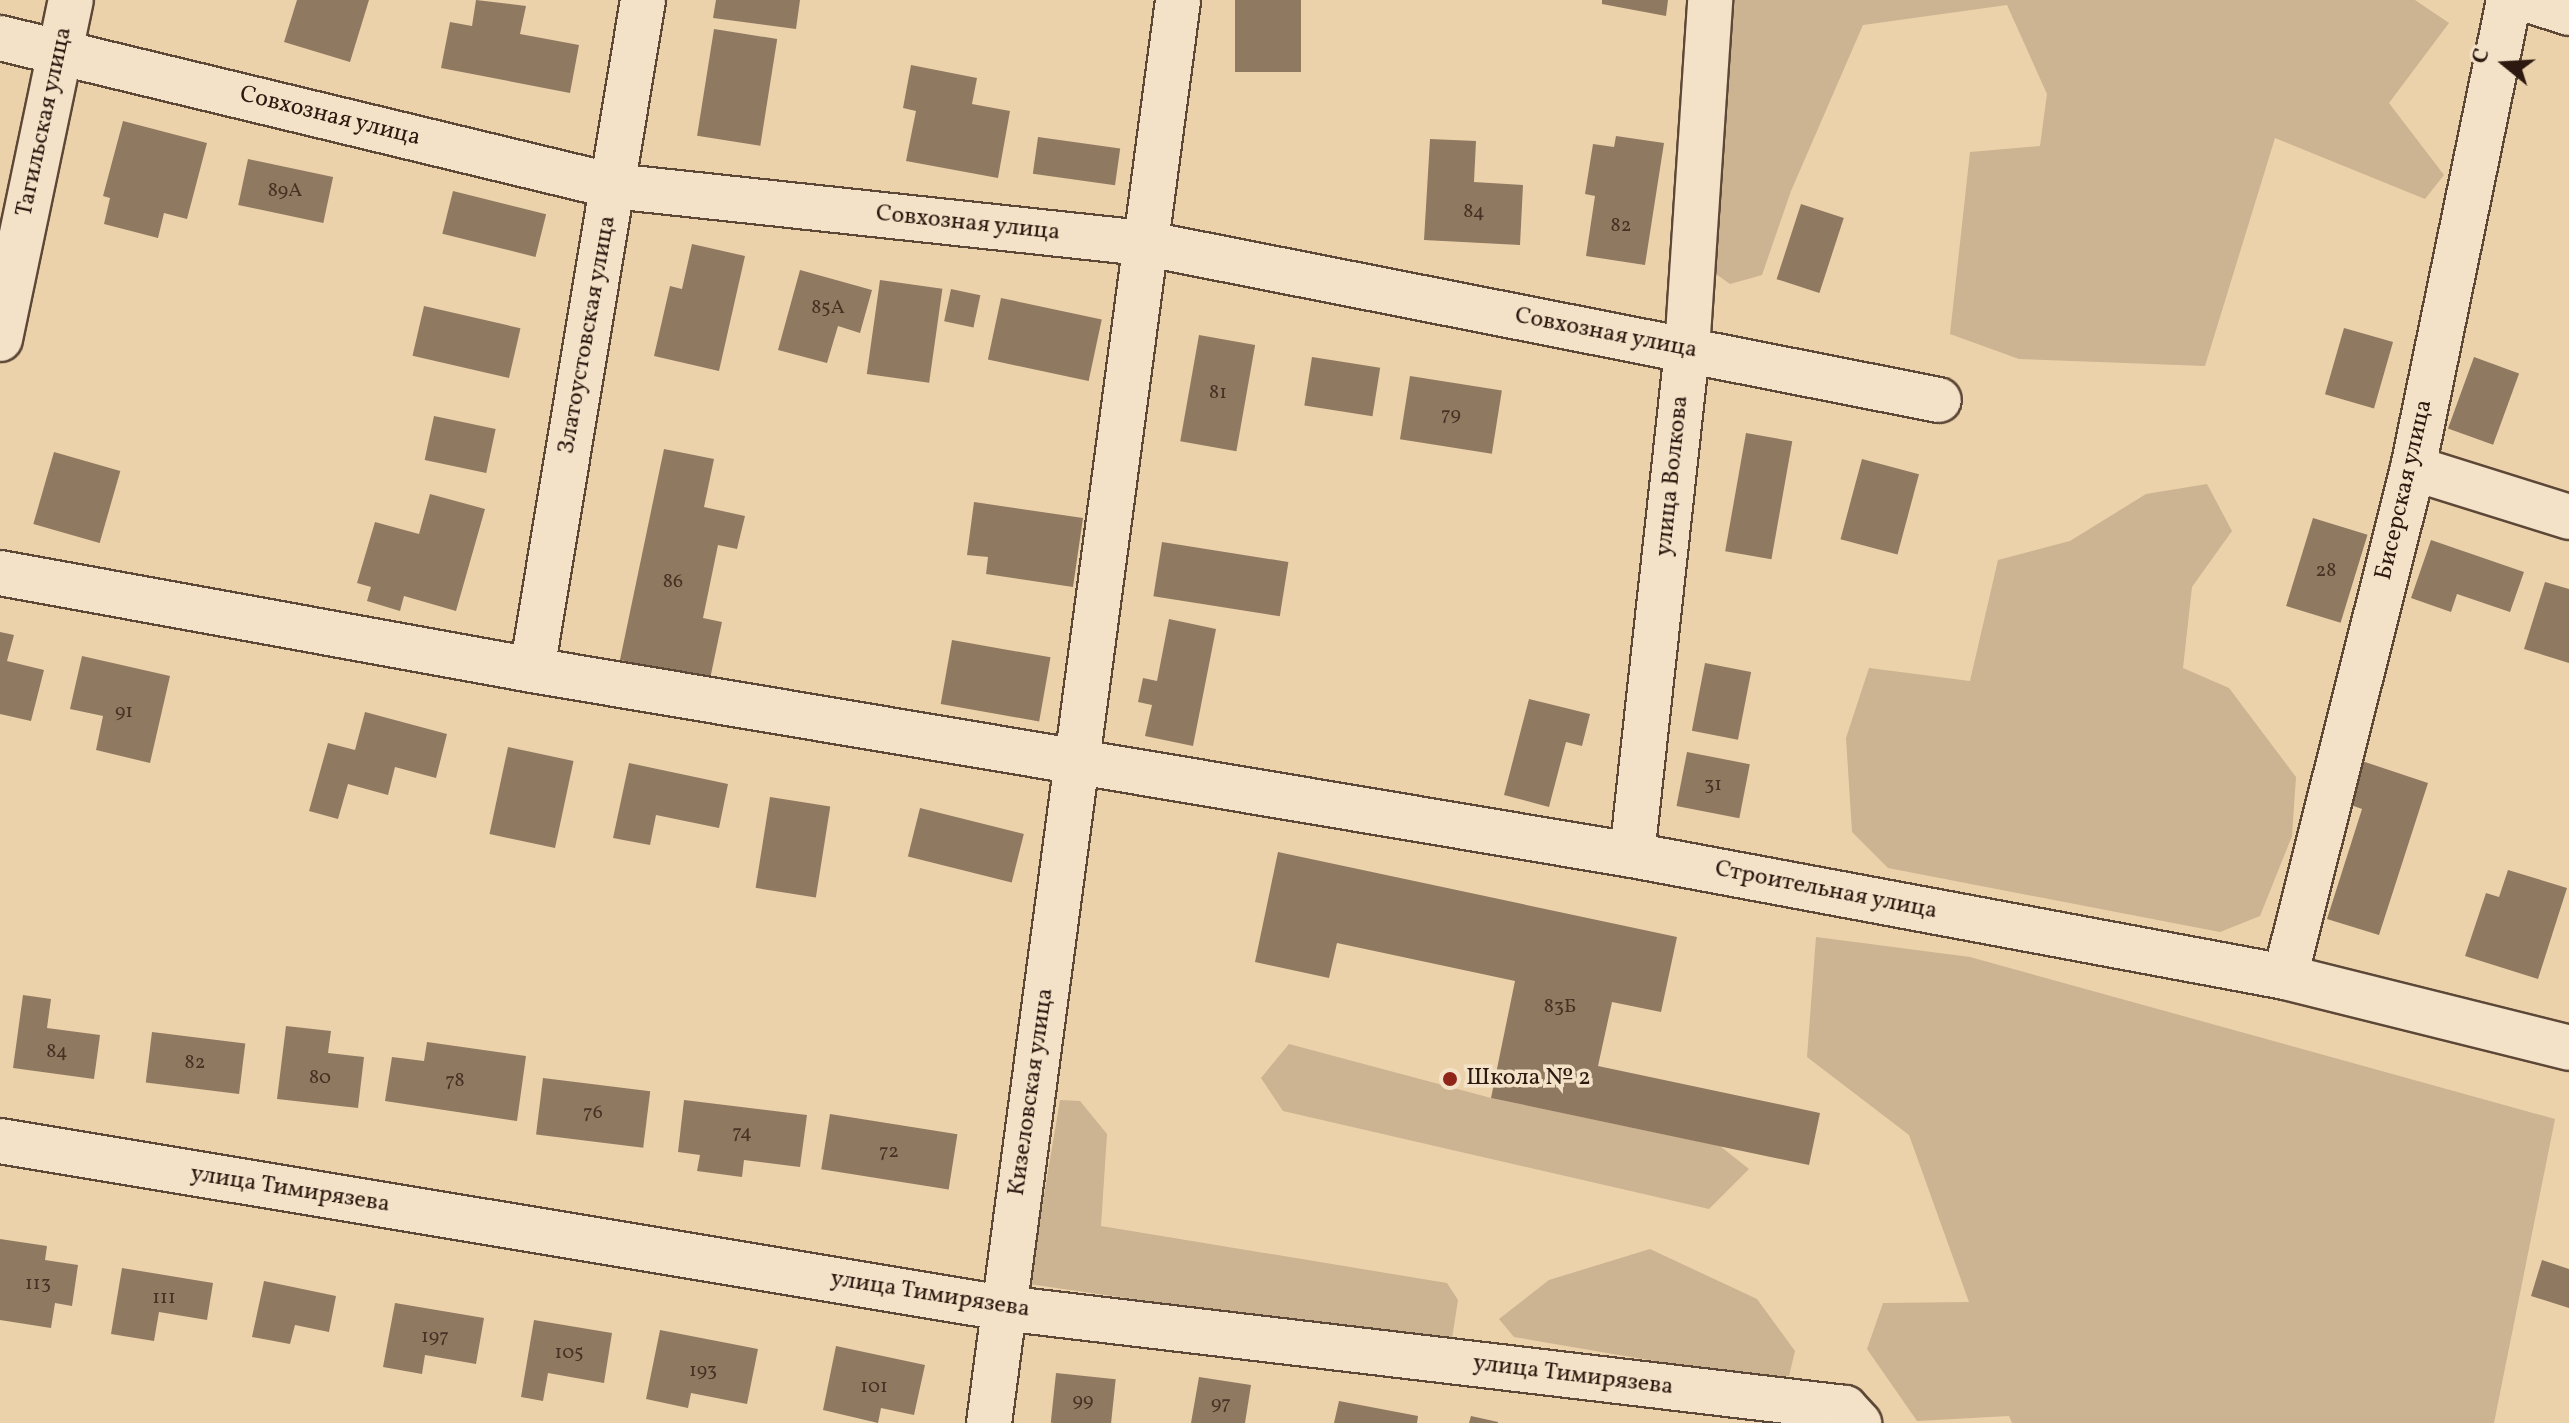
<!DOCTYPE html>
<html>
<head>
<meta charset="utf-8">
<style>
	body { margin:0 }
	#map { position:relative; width:2569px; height:1423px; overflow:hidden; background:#ecd2ab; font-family:Vollkorn,serif }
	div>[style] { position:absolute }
	.green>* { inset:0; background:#ccb391 }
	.building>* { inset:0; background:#907961; transform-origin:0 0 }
	.roads { filter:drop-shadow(2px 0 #5d4737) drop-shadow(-2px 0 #5d4737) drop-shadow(0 2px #5d4737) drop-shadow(0 -2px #5d4737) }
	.minor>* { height:44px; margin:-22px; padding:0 22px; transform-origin:22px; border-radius:22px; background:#f3e2c8 }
	.dots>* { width:22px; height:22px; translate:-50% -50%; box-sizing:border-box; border:4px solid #f3e2c8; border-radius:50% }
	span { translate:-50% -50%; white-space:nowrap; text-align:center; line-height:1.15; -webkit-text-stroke:7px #f3e2c8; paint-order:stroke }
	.number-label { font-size:20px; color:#463124 }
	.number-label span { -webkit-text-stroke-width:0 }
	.street-label { font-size:24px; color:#2d1910 }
	.poi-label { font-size:24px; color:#2d1910 }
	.left { translate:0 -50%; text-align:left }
	.north { position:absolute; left:2465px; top:24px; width:80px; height:80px; -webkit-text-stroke:6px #f3e2c8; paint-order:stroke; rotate:288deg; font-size:22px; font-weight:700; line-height:32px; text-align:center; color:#2d1910 }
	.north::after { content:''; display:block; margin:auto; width:28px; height:36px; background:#2d1910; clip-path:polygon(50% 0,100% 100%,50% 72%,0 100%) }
</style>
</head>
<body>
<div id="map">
	<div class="green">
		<div style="clip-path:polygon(1729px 0,2415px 0,2449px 23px,2389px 103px,2444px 175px,2425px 199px,2275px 138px,2205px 366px,2019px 359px,1950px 334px,1970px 152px,2040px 146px,2047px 94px,2007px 5px,1863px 25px,1791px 191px,1762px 275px,1730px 284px,1716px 274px)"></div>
		<div style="clip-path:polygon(2207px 484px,2232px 531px,2192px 587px,2183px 668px,2229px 688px,2296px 777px,2292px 836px,2260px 916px,2220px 932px,1888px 868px,1852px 832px,1846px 738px,1869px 668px,1970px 681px,1998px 560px,2070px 541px,2146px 494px)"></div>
		<div style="clip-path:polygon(1816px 937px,1970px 957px,2555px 1119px,2494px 1423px,2012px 1423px,2009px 1416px,1917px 1421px,1867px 1349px,1883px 1303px,1969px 1302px,1909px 1135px,1807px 1057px)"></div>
		<div style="clip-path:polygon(1289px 1044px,1491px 1098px,1720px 1146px,1749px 1169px,1709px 1209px,1283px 1111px,1261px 1078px)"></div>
		<div style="clip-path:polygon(1060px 1100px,1080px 1101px,1107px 1134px,1101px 1226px,1447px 1283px,1458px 1300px,1451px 1345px,1029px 1284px)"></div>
		<div style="clip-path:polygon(1650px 1249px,1757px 1299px,1795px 1351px,1789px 1376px,1748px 1377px,1514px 1337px,1499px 1319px,1549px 1280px)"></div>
	</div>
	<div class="building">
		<div style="clip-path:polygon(297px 0,369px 0,350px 62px,284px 42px)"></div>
		<div style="clip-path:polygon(476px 0,526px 6px,520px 34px,579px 45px,570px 93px,441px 68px,450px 22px,472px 26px)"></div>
		<div style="clip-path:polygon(716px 0,800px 0,796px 29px,713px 18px)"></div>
		<div style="left:1235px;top:0;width:66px;height:72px"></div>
		<div style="clip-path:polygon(1602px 0,1668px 0,1666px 16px,1602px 4px)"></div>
		<div style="left:714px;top:29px;width:64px;height:108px;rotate:9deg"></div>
		<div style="clip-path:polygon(911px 65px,977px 78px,972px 104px,1010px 111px,998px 178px,906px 161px,916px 111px,903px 108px)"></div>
		<div style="clip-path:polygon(123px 121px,207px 143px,187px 219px,164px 213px,158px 238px,104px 224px,110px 198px,103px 196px)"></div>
		<div style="clip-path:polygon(1616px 136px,1664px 143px,1645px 265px,1586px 256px,1595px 196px,1585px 194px,1593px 144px,1614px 147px)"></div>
		<div style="left:1038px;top:137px;width:83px;height:37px;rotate:8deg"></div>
		<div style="clip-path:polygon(1430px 139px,1476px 141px,1474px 182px,1523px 185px,1520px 245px,1424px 240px)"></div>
		<div style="left:248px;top:159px;width:87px;height:47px;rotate:12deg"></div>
		<div style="left:453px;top:191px;width:96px;height:44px;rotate:14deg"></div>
		<div style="left:1801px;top:204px;width:45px;height:79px;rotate:18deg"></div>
		<div style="clip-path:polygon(692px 244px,745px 256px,719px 371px,654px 356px,670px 286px,682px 289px)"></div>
		<div style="clip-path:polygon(800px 270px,872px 290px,860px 333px,838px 326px,827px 363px,778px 350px)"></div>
		<div style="left:880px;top:280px;width:63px;height:95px;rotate:8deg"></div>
		<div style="left:951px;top:289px;width:30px;height:33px;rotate:12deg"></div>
		<div style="left:1001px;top:298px;width:103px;height:63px;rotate:12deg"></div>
		<div style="left:424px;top:306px;width:99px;height:51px;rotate:13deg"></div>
		<div style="left:2344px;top:328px;width:51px;height:69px;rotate:16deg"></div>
		<div style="left:1199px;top:335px;width:57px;height:108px;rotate:10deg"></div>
		<div style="left:1312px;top:357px;width:69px;height:49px;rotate:9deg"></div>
		<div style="left:2474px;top:357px;width:48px;height:76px;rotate:20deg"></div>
		<div style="left:1410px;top:376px;width:93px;height:64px;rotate:9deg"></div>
		<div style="left:434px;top:416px;width:63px;height:45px;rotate:12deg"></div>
		<div style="left:1746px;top:433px;width:47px;height:120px;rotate:10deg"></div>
		<div style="clip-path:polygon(664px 449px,714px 459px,704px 507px,745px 516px,737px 549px,718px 545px,703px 618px,722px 622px,710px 679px,620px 660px)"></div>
		<div style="left:54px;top:452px;width:69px;height:75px;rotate:16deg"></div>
		<div style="left:1862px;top:459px;width:59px;height:83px;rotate:15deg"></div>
		<div style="clip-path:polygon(430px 494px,485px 509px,456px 611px,404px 596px,400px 611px,367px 601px,371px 587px,357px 583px,375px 522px,419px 534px)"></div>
		<div style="clip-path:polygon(974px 502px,1083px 518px,1073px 587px,986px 574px,988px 557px,967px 555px)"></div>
		<div style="left:2313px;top:518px;width:57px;height:92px;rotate:17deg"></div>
		<div style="clip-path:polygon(2431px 540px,2524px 572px,2510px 612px,2457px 594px,2451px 612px,2411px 598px)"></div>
		<div style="left:1162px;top:542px;width:128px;height:55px;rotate:9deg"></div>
		<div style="clip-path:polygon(2545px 582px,2569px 589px,2569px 663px,2524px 649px)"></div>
		<div style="clip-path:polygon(1169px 619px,1216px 629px,1193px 746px,1145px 736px,1152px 705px,1138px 702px,1143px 678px,1157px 681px)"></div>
		<div style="clip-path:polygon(0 632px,14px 635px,7px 661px,44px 670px,31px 721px,0 714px)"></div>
		<div style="left:952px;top:640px;width:100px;height:65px;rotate:10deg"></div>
		<div style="clip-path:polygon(82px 656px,170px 676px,150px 763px,96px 750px,103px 716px,70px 709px)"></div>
		<div style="left:1705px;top:663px;width:47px;height:69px;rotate:11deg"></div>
		<div style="clip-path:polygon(1529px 699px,1590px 714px,1582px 746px,1566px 742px,1549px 807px,1504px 795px)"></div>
		<div style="clip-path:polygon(365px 712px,447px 734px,436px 778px,395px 767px,388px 795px,348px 784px,338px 819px,309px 811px,328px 743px,355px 750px)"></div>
		<div style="left:508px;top:747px;width:67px;height:89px;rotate:12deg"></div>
		<div style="left:1687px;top:752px;width:64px;height:55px;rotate:11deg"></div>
		<div style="clip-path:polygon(2362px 761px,2428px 783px,2379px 935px,2327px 919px,2362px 809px,2348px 804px)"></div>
		<div style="clip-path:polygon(629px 763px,728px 784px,719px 828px,656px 815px,650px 845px,613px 838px)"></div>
		<div style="left:770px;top:797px;width:61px;height:92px;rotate:9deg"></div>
		<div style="left:920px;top:808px;width:107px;height:50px;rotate:14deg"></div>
		<div style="clip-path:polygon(1278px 852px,1677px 937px,1661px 1012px,1612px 1002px,1598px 1066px,1820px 1113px,1809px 1165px,1491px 1098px,1515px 981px,1337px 943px,1329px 978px,1255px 962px)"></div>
		<div style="clip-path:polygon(2508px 870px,2567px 888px,2538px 979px,2465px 956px,2486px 893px,2499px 897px)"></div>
		<div style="clip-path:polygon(23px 995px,51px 999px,47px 1028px,100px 1035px,94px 1079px,13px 1068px)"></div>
		<div style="clip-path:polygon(286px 1026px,331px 1031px,328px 1053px,364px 1057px,358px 1108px,277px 1099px)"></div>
		<div style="left:152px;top:1032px;width:94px;height:51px;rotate:7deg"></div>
		<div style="clip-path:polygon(427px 1042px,526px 1056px,517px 1121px,385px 1101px,392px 1057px,424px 1061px)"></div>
		<div style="left:543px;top:1078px;width:108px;height:57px;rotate:7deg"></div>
		<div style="clip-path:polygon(684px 1100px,807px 1115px,800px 1167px,744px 1160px,742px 1177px,697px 1171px,700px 1155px,678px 1152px)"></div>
		<div style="left:830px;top:1114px;width:129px;height:56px;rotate:9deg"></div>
		<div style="clip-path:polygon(0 1239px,47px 1246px,45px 1260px,78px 1265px,72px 1306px,55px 1303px,51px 1328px,0 1320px)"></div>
		<div style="clip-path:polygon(2542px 1260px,2569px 1269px,2569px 1308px,2531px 1296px)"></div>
		<div style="clip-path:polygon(122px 1268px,213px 1283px,207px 1320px,159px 1312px,154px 1341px,111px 1334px)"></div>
		<div style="clip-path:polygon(264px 1281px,336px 1296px,329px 1332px,295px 1325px,290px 1344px,252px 1337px)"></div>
		<div style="clip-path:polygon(395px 1303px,484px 1318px,476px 1364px,425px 1355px,422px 1374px,383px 1367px)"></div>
		<div style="clip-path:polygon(534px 1320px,612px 1333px,604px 1383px,548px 1373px,543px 1401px,521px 1397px)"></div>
		<div style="clip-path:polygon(660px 1330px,758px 1349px,747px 1404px,691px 1393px,688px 1408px,646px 1399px)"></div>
		<div style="clip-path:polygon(836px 1346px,925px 1365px,914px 1415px,881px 1408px,878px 1423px,823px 1410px)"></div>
		<div style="left:1056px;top:1373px;width:60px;height:50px;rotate:6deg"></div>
		<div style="clip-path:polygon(1199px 1377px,1251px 1385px,1245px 1423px,1191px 1423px)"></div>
		<div style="clip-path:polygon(1339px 1401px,1418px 1416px,1417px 1423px,1334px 1423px)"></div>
		<div style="clip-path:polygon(1471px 1416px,1498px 1422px,1498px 1423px,1469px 1423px)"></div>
	</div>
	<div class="roads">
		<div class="minor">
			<div style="left:2529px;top:0;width:42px;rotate:18deg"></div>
			<div style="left:0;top:38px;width:631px;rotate:13.57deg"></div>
			<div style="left:613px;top:186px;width:533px;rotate:6.14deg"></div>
			<div style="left:1143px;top:243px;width:811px;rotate:11.16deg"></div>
			<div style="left:0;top:339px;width:346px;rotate:-78.2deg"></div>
			<div style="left:2413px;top:468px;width:164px;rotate:17.4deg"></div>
			<div style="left:0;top:573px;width:541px;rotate:10.33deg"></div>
			<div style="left:532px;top:670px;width:1115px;rotate:9.55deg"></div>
			<div style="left:1632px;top:855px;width:664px;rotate:10.58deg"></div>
			<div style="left:2285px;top:977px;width:293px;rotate:14deg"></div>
			<div style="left:532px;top:670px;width:679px;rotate:-80.59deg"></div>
			<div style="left:1632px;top:855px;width:508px;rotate:-83.78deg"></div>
			<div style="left:1687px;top:350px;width:351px;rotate:-86.2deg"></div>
			<div style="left:2285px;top:977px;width:525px;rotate:-75.88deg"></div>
			<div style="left:2413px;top:468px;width:478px;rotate:-78.4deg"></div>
			<div style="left:0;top:1141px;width:1017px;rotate:9.45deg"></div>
			<div style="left:1003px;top:1308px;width:848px;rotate:6.77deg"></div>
			<div style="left:1845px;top:1408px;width:21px;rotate:47deg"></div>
			<div style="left:989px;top:1423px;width:1435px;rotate:-82.43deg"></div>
		</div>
	</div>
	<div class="dots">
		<div style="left:1450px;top:1079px;background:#8f2418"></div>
	</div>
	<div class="number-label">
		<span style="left:285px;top:191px">89А</span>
		<span style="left:1474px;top:212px">84</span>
		<span style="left:1621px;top:226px">82</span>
		<span style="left:828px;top:308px">85А</span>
		<span style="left:1218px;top:393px">81</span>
		<span style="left:1451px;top:415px">79</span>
		<span style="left:2326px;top:571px">28</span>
		<span style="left:673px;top:582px">86</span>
		<span style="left:124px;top:712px">91</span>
		<span style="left:1713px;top:785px">31</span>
		<span style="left:1560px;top:1007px">83Б</span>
		<span style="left:57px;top:1052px">84</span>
		<span style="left:195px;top:1063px">82</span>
		<span style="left:320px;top:1078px">80</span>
		<span style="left:455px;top:1081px">78</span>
		<span style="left:593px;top:1113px">76</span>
		<span style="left:742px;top:1133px">74</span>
		<span style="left:889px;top:1152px">72</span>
		<span style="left:38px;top:1284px">113</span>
		<span style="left:164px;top:1298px">111</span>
		<span style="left:435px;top:1337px">197</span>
		<span style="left:569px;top:1353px">105</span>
		<span style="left:703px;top:1371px">193</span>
		<span style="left:874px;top:1387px">101</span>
		<span style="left:1083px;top:1401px">99</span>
		<span style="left:1221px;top:1404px">97</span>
	</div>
	<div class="street-label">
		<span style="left:330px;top:117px;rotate:14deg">Совхозная улица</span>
		<span style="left:45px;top:122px;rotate:-78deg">Тагильская улица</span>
		<span style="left:968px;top:224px;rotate:6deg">Совхозная улица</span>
		<span style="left:1606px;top:334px;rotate:11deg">Совхозная улица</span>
		<span style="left:588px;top:335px;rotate:-80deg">Златоустовская улица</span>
		<span style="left:1673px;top:476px;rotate:-84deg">улица Волкова</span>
		<span style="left:2405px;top:490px;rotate:-77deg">Бисерская улица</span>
		<span style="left:1826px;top:891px;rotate:11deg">Строительная улица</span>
		<span style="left:1032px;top:1092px;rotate:-82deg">Кизеловская улица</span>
		<span style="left:290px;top:1190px;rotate:9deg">улица Тимирязева</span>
		<span style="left:930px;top:1295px;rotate:9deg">улица Тимирязева</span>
		<span style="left:1573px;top:1376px;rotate:7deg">улица Тимирязева</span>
	</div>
	<div class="poi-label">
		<span class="left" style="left:1466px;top:1079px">Школа № 2</span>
	</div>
	<div class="north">С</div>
</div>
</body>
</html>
